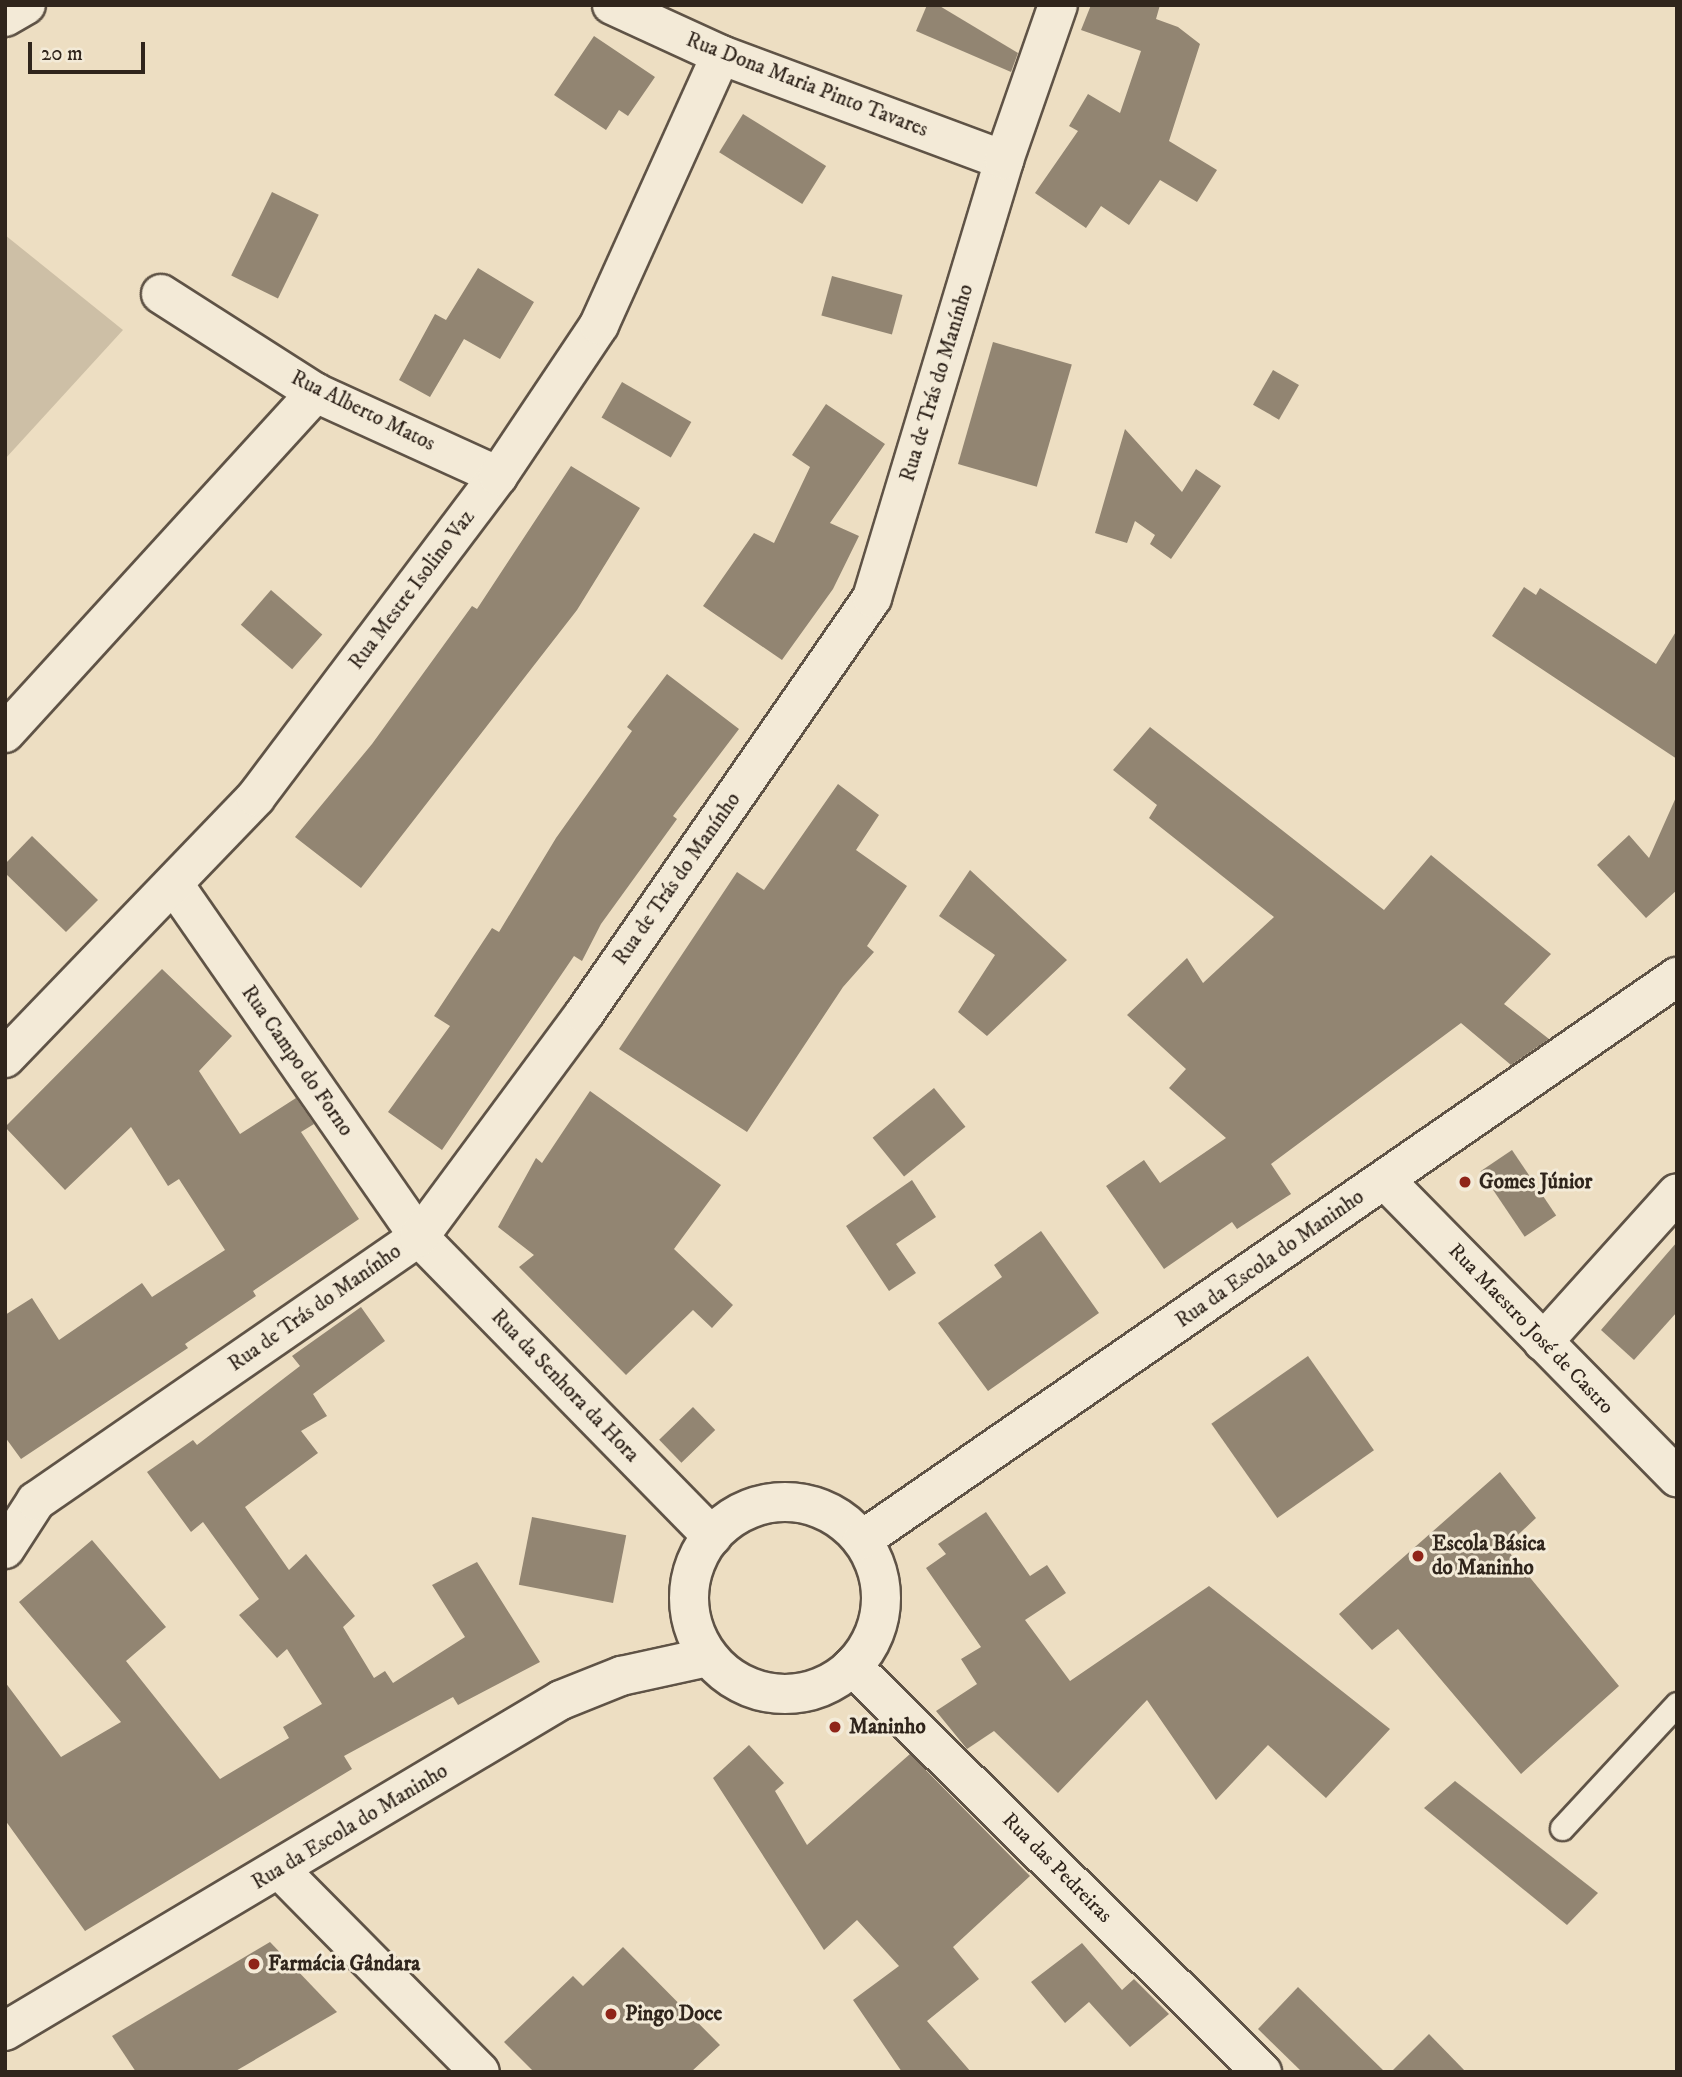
<!DOCTYPE html>
<html>
<head>
<meta charset="utf-8">
<style>
	body { margin:0 }
	#map { position:relative; width:1682px; height:2077px; overflow:hidden; background:#eddec2; font-family:"IM FELL DW Pica",serif }
	div>[style] { position:absolute }
	.green>* { inset:0; background:#cdbfa6 }
	.building>* { inset:0; background:#928572; transform-origin:0 0 }
	.roads { filter:drop-shadow(2px 0 #5f5346) drop-shadow(-2px 0 #5f5346) drop-shadow(0 2px #5f5346) drop-shadow(0 -2px #5f5346) }
	.lane>* { height:23px; margin:-11.5px; padding:0 11.5px; transform-origin:11.5px; border-radius:11.5px; background:#f3ead7 }
	.street>* { height:38px; margin:-19px; padding:0 19px; transform-origin:19px; border-radius:19px; background:#f3ead7 }
	.secondary>* { height:38px; margin:-19px; padding:0 19px; transform-origin:19px; border-radius:19px; background:#f3ead7 }
	.secondary>.ring { margin:-19px; padding:0; box-sizing:content-box; background:none; border:38px solid #f3ead7; border-radius:50% }
	.dots>* { width:19px; height:19px; translate:-50% -50%; box-sizing:border-box; border:4px solid #f3ead7; border-radius:50% }
	span { translate:-50% -50%; white-space:nowrap; text-align:center; line-height:1.15; -webkit-text-stroke:6px #f3ead7; paint-order:stroke }
	.street-label { font-size:21px; color:#30251c }
	.poi-label { font-size:21px; color:#30251c; font-weight:700 }
	.left { translate:0 -50%; text-align:left }
	.frame { position:absolute; inset:0; border:7px solid #30251c; pointer-events:none }
	.scale { position:absolute; left:28px; top:42px; width:117px; height:32px; box-sizing:border-box; border:4px solid #30251c; border-top:0; padding-left:9px; font-size:21px; line-height:24px; white-space:nowrap; color:#30251c; -webkit-text-stroke:5px #f3ead7; paint-order:stroke }
</style>
</head>
<body>
<div id="map">
	<div class="green">
		<div style="clip-path:polygon(5px 235px,123px 330px,5px 459px)"></div>
	</div>
	<div class="building">
		<div style="clip-path:polygon(927px 5px,938px 5px,1018px 53px,1011px 72px,916px 31px)"></div>
		<div style="clip-path:polygon(1091px 5px,1160px 5px,1156px 19px,1178px 27px,1200px 44px,1169px 141px,1217px 170px,1197px 202px,1160px 180px,1129px 225px,1101px 206px,1086px 228px,1035px 193px,1078px 131px,1069px 126px,1088px 94px,1120px 113px,1141px 51px,1081px 30px)"></div>
		<div style="clip-path:polygon(594px 36px,655px 77px,628px 116px,619px 110px,606px 130px,554px 95px)"></div>
		<div style="left:743px;top:114px;width:98px;height:45px;rotate:32deg"></div>
		<div style="left:272px;top:192px;width:52px;height:93px;rotate:26deg"></div>
		<div style="clip-path:polygon(478px 268px,534px 302px,500px 359px,464px 339px,430px 397px,399px 380px,435px 314px,446px 320px)"></div>
		<div style="left:832px;top:276px;width:73px;height:41px;rotate:15deg"></div>
		<div style="left:993px;top:342px;width:82px;height:127px;rotate:16deg"></div>
		<div style="left:1273px;top:370px;width:30px;height:40px;rotate:30deg"></div>
		<div style="left:622px;top:382px;width:80px;height:41px;rotate:30deg"></div>
		<div style="clip-path:polygon(826px 404px,885px 444px,830px 523px,859px 536px,833px 589px,782px 660px,703px 606px,754px 533px,774px 543px,810px 467px,792px 455px)"></div>
		<div style="clip-path:polygon(1125px 429px,1182px 492px,1196px 469px,1221px 486px,1171px 559px,1150px 544px,1155px 535px,1135px 521px,1127px 543px,1095px 533px)"></div>
		<div style="clip-path:polygon(571px 466px,640px 508px,577px 610px,361px 888px,295px 837px,372px 744px,472px 606px,477px 609px)"></div>
		<div style="clip-path:polygon(1524px 587px,1536px 595px,1540px 588px,1656px 664px,1677px 630px,1677px 759px,1492px 636px)"></div>
		<div style="left:271px;top:590px;width:68px;height:46px;rotate:41deg"></div>
		<div style="clip-path:polygon(667px 674px,739px 729px,673px 816px,677px 819px,601px 924px,582px 961px,574px 956px,442px 1150px,388px 1112px,450px 1026px,434px 1016px,492px 928px,499px 932px,556px 838px,632px 731px,627px 727px)"></div>
		<div style="clip-path:polygon(1150px 727px,1384px 910px,1431px 855px,1551px 954px,1504px 1004px,1549px 1039px,1511px 1065px,1461px 1023px,1271px 1164px,1291px 1194px,1237px 1229px,1232px 1222px,1164px 1269px,1106px 1186px,1144px 1160px,1160px 1183px,1226px 1138px,1169px 1088px,1186px 1069px,1127px 1015px,1187px 958px,1203px 983px,1274px 917px,1149px 818px,1157px 805px,1113px 770px)"></div>
		<div style="clip-path:polygon(838px 784px,879px 815px,856px 850px,907px 886px,867px 946px,874px 952px,843px 987px,747px 1132px,619px 1049px,737px 872px,764px 890px)"></div>
		<div style="clip-path:polygon(1677px 795px,1677px 890px,1646px 918px,1597px 865px,1629px 835px,1649px 858px)"></div>
		<div style="clip-path:polygon(32px 836px,98px 900px,66px 932px,5px 873px,5px 864px)"></div>
		<div style="clip-path:polygon(970px 870px,1067px 960px,987px 1036px,958px 1012px,995px 955px,939px 916px)"></div>
		<div style="clip-path:polygon(162px 969px,232px 1036px,199px 1071px,240px 1134px,296px 1098px,314px 1124px,301px 1132px,359px 1219px,253px 1291px,256px 1296px,185px 1344px,188px 1348px,21px 1459px,5px 1437px,5px 1315px,32px 1298px,59px 1340px,142px 1283px,152px 1297px,225px 1250px,179px 1179px,168px 1186px,131px 1127px,65px 1190px,5px 1127px)"></div>
		<div style="left:934px;top:1088px;width:50px;height:79px;rotate:51deg"></div>
		<div style="clip-path:polygon(590px 1091px,721px 1185px,674px 1249px,733px 1305px,712px 1328px,693px 1310px,626px 1375px,519px 1267px,534px 1255px,498px 1227px,536px 1158px,542px 1163px)"></div>
		<div style="left:1512px;top:1150px;width:79px;height:38px;rotate:56deg"></div>
		<div style="clip-path:polygon(912px 1180px,936px 1217px,896px 1244px,916px 1273px,889px 1291px,846px 1226px)"></div>
		<div style="clip-path:polygon(1041px 1231px,1099px 1313px,988px 1391px,938px 1323px,1002px 1277px,994px 1265px)"></div>
		<div style="clip-path:polygon(1677px 1242px,1677px 1312px,1634px 1360px,1601px 1330px)"></div>
		<div style="clip-path:polygon(361px 1307px,385px 1341px,313px 1394px,327px 1416px,301px 1431px,318px 1453px,245px 1507px,289px 1570px,306px 1554px,355px 1616px,343px 1627px,374px 1678px,385px 1671px,393px 1683px,465px 1637px,432px 1585px,477px 1562px,540px 1662px,458px 1705px,453px 1697px,344px 1756px,352px 1769px,85px 1931px,5px 1820px,5px 1682px,61px 1757px,121px 1722px,19px 1602px,92px 1540px,166px 1627px,126px 1661px,220px 1779px,289px 1738px,283px 1727px,322px 1704px,287px 1649px,277px 1658px,239px 1615px,259px 1599px,203px 1522px,191px 1532px,147px 1472px,193px 1440px,197px 1445px,300px 1366px,292px 1356px)"></div>
		<div style="left:1308px;top:1356px;width:115px;height:118px;rotate:55deg"></div>
		<div style="left:693px;top:1407px;width:32px;height:47px;rotate:46deg"></div>
		<div style="clip-path:polygon(1500px 1472px,1536px 1518px,1505px 1547px,1619px 1686px,1521px 1774px,1398px 1629px,1372px 1650px,1339px 1614px)"></div>
		<div style="clip-path:polygon(986px 1512px,1030px 1576px,1047px 1565px,1066px 1593px,1025px 1620px,1070px 1681px,1209px 1586px,1390px 1729px,1326px 1798px,1268px 1745px,1216px 1800px,1147px 1700px,1058px 1793px,994px 1731px,967px 1749px,936px 1711px,977px 1684px,961px 1659px,981px 1647px,926px 1568px,946px 1554px,938px 1544px)"></div>
		<div style="left:532px;top:1517px;width:96px;height:69px;rotate:11deg"></div>
		<div style="clip-path:polygon(749px 1745px,784px 1783px,775px 1791px,807px 1845px,910px 1754px,1030px 1876px,953px 1947px,979px 1979px,927px 2021px,971px 2072px,902px 2072px,853px 2000px,899px 1966px,857px 1920px,824px 1950px,713px 1778px)"></div>
		<div style="clip-path:polygon(1455px 1781px,1598px 1893px,1567px 1925px,1424px 1808px)"></div>
		<div style="clip-path:polygon(270px 1942px,337px 2012px,234px 2072px,136px 2072px,112px 2036px)"></div>
		<div style="clip-path:polygon(1082px 1943px,1122px 1990px,1134px 1979px,1169px 2014px,1130px 2047px,1089px 2002px,1065px 2023px,1031px 1982px)"></div>
		<div style="clip-path:polygon(623px 1947px,720px 2045px,691px 2072px,534px 2072px,504px 2042px,573px 1976px,583px 1986px)"></div>
		<div style="clip-path:polygon(1298px 1987px,1385px 2072px,1302px 2072px,1258px 2029px)"></div>
		<div style="clip-path:polygon(1429px 2034px,1466px 2072px,1391px 2072px)"></div>
	</div>
	<div class="roads">
		<div class="lane">
			<div style="left:1562px;top:1828px;width:169px;rotate:-47.2deg"></div>
		</div>
		<div class="street">
			<div style="left:612px;top:5px;width:120px;rotate:24.6deg"></div>
			<div style="left:721px;top:55px;width:302px;rotate:20.4deg"></div>
			<div style="left:5px;top:17px;width:24px;rotate:-30deg"></div>
			<div style="left:161px;top:294px;width:184px;rotate:32.6deg"></div>
			<div style="left:316px;top:393px;width:200px;rotate:24.5deg"></div>
			<div style="left:5px;top:733px;width:461px;rotate:-47.6deg"></div>
			<div style="left:175px;top:886px;width:427px;rotate:55.2deg"></div>
			<div style="left:419px;top:1237px;width:419px;rotate:45.6deg"></div>
			<div style="left:5px;top:1058px;width:362px;rotate:-46.1deg"></div>
			<div style="left:256px;top:797px;width:402px;rotate:-53deg"></div>
			<div style="left:498px;top:476px;width:182px;rotate:-56.2deg"></div>
			<div style="left:599px;top:325px;width:296px;rotate:-65.7deg"></div>
			<div style="left:1385px;top:1180px;width:417px;rotate:45.5deg"></div>
			<div style="left:1543px;top:1342px;width:200px;rotate:-48deg"></div>
			<div style="left:5px;top:1549px;width:57px;rotate:-57.1deg"></div>
			<div style="left:36px;top:1501px;width:465px;rotate:-34.6deg"></div>
			<div style="left:419px;top:1237px;width:277px;rotate:-53.5deg"></div>
			<div style="left:584px;top:1014px;width:506px;rotate:-55.3deg"></div>
			<div style="left:872px;top:598px;width:457px;rotate:-73.2deg"></div>
			<div style="left:1004px;top:160px;width:164px;rotate:-70.8deg"></div>
			<div style="left:852px;top:1666px;width:577px;rotate:44.72deg"></div>
			<div style="left:280px;top:1870px;width:284px;rotate:45.3deg"></div>
		</div>
		<div class="secondary">
			<div class="ring" style="left:689px;top:1502px;width:154px;height:154px"></div>
			<div style="left:862px;top:1540px;width:991px;rotate:-34.64deg"></div>
			<div style="left:5px;top:2031px;width:647px;rotate:-30.77deg"></div>
			<div style="left:561px;top:1700px;width:65px;rotate:-21.8deg"></div>
			<div style="left:621px;top:1676px;width:89px;rotate:-12.3deg"></div>
		</div>
	</div>
	<div class="dots">
		<div style="left:1465px;top:1182px;background:#8f2418"></div>
		<div style="left:1418px;top:1556px;background:#8f2418"></div>
		<div style="left:835px;top:1727px;background:#8f2418"></div>
		<div style="left:254px;top:1964px;background:#8f2418"></div>
		<div style="left:611px;top:2014px;background:#8f2418"></div>
	</div>
	<div class="street-label">
		<span style="left:807px;top:85px;rotate:21deg">Rua Dona Maria Pinto Tavares</span>
		<span style="left:937px;top:383px;rotate:-73deg">Rua de Trás do Manínho</span>
		<span style="left:363px;top:411px;rotate:26deg">Rua Alberto Matos</span>
		<span style="left:412px;top:590px;rotate:-53deg">Rua Mestre Isolino Vaz</span>
		<span style="left:677px;top:879px;rotate:-55deg">Rua de Trás do Manínho</span>
		<span style="left:297px;top:1061px;rotate:55deg">Rua Campo do Forno</span>
		<span style="left:1270px;top:1259px;rotate:-35deg">Rua da Escola do Maninho</span>
		<span style="left:315px;top:1308px;rotate:-35deg">Rua de Trás do Manínho</span>
		<span style="left:1531px;top:1329px;rotate:46deg">Rua Maestro José de Castro</span>
		<span style="left:565px;top:1386px;rotate:46deg">Rua da Senhora da Hora</span>
		<span style="left:350px;top:1827px;rotate:-31deg">Rua da Escola do Maninho</span>
		<span style="left:1057px;top:1868px;rotate:45deg">Rua das Pedreiras</span>
	</div>
	<div class="poi-label">
		<span class="left" style="left:1479px;top:1182px">Gomes Júnior</span>
		<span class="left" style="left:1432px;top:1556px">Escola Básica<br>do Maninho</span>
		<span class="left" style="left:849px;top:1727px">Maninho</span>
		<span class="left" style="left:268px;top:1964px">Farmácia Gândara</span>
		<span class="left" style="left:625px;top:2014px">Pingo Doce</span>
	</div>
	<div class="frame"></div>
	<div class="scale">20 m</div>
</div>
</body>
</html>
